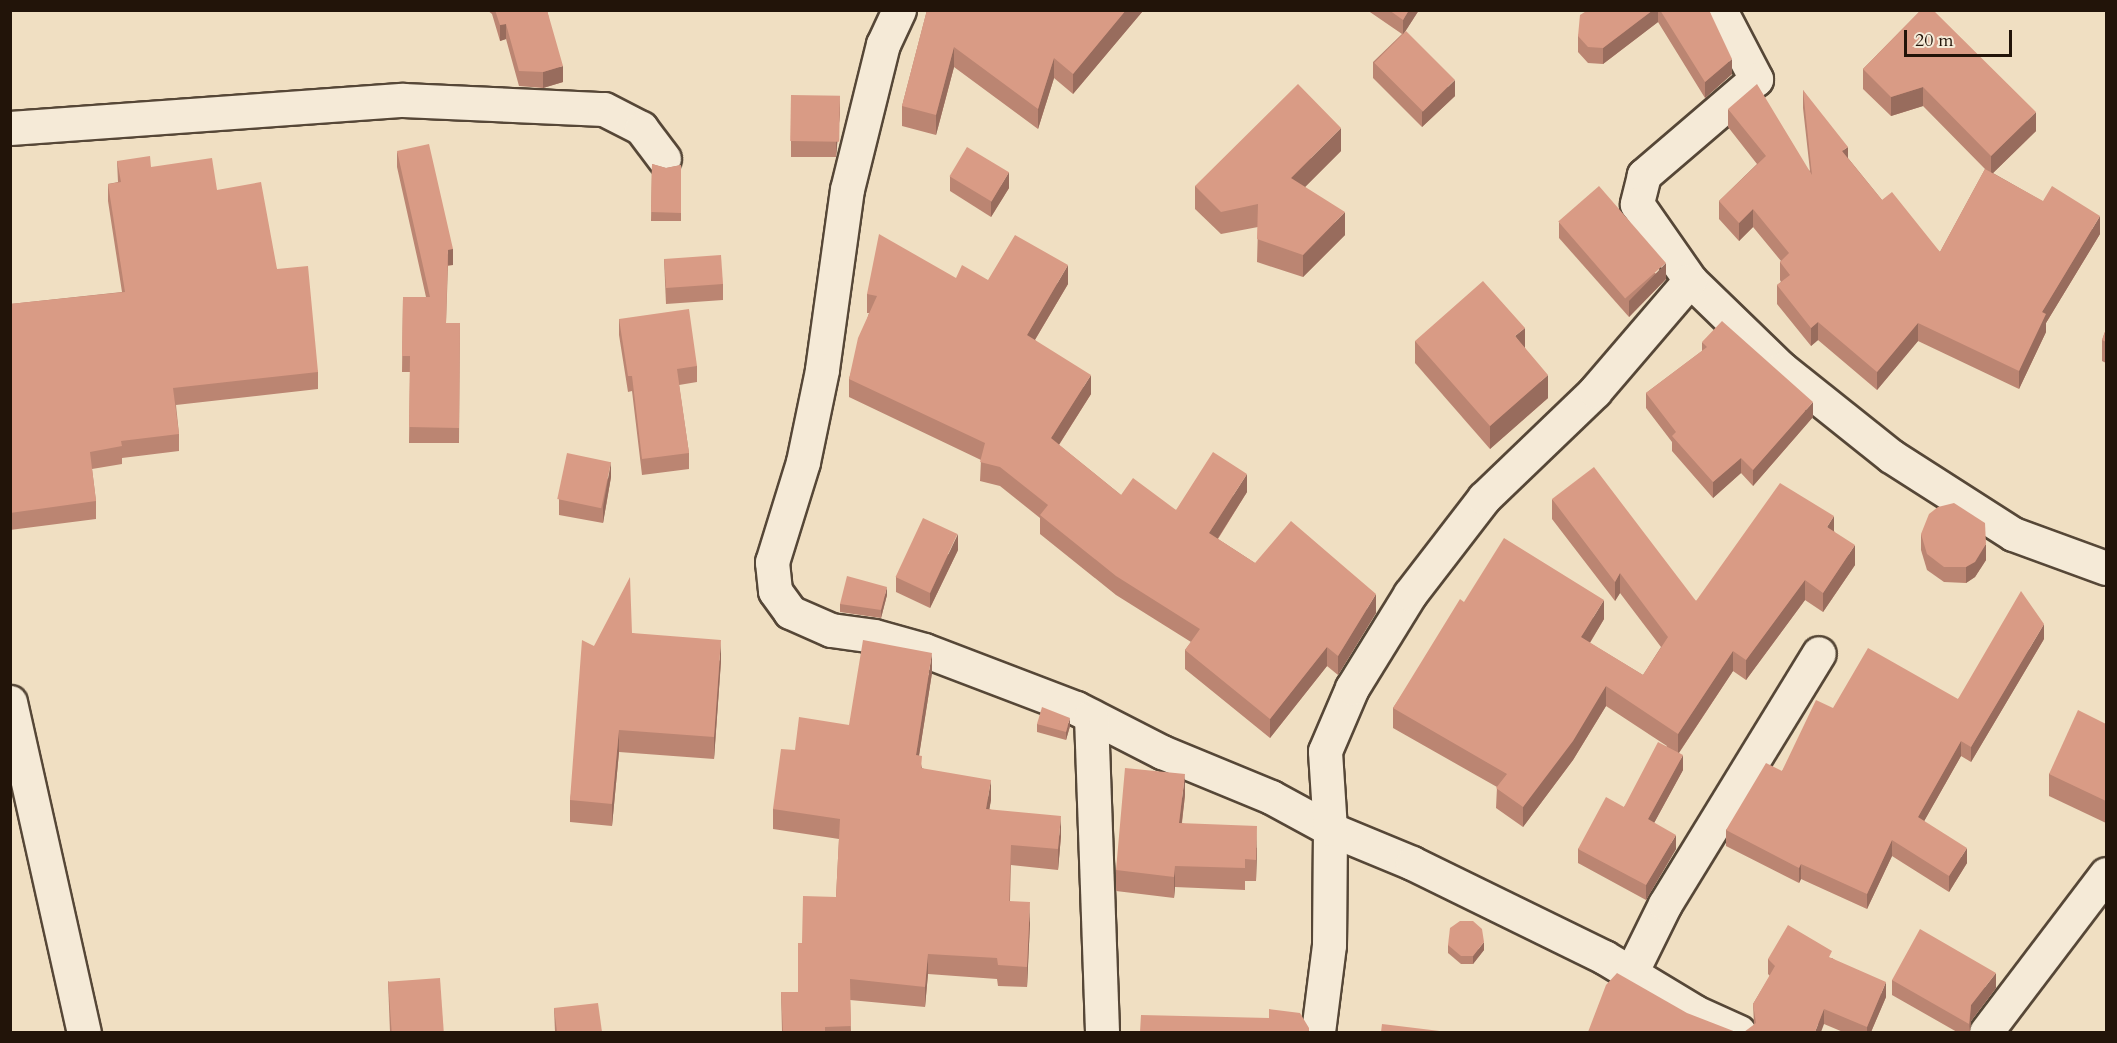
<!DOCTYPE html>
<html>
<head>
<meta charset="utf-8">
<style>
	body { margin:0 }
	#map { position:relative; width:2117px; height:1043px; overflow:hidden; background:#f0dfc2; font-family:Cardo,serif }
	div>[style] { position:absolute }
	.roads { filter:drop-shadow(2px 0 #564737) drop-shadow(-2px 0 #564737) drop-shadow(0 2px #564737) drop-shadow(0 -2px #564737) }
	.minor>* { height:33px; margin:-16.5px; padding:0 16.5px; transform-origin:16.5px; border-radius:16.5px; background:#f5ead7 }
	.wall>* { inset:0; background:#bb8572 }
	.shaded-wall>* { inset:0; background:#986c5d; transform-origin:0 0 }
	.building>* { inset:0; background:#d99b85; transform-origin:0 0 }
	span { translate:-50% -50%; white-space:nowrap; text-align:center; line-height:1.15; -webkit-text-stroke:4.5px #f5ead7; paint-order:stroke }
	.frame { position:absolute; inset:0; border:12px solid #221409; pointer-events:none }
	.scale { position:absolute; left:1904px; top:30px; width:108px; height:27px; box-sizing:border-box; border:3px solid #221409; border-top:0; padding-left:8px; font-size:18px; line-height:21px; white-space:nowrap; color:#221409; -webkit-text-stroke:4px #f5ead7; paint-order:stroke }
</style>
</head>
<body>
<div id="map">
	<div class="roads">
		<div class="minor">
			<div style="left:899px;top:10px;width:38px;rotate:115deg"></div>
			<div style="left:883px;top:44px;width:149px;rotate:103.9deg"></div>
			<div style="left:847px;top:189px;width:183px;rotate:97.9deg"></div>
			<div style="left:822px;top:370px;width:94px;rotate:101.7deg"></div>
			<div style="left:803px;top:462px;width:105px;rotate:107.2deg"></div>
			<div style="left:772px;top:562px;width:29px;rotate:84deg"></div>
			<div style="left:775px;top:591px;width:26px;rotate:54deg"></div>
			<div style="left:790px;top:612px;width:45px;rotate:23.7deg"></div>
			<div style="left:831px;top:630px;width:43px;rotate:7.9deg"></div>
			<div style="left:874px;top:636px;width:52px;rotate:15.6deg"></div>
			<div style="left:924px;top:650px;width:163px;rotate:20.9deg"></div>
			<div style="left:1076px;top:708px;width:97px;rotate:27.1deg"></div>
			<div style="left:1162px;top:752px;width:118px;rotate:22.4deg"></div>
			<div style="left:1271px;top:797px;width:67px;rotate:28.5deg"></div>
			<div style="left:1330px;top:829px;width:89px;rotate:22.5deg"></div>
			<div style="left:1412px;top:863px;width:214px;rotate:26.1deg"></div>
			<div style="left:1604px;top:957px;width:106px;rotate:31.1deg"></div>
			<div style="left:1695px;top:1012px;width:48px;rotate:24.4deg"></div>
			<div style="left:1720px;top:10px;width:78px;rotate:62.4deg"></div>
			<div style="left:1756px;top:79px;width:148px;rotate:139.4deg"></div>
			<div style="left:1644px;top:175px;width:30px;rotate:104deg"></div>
			<div style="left:1637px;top:204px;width:93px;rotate:55.1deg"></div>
			<div style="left:1690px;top:280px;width:128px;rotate:44.1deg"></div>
			<div style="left:1782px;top:369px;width:139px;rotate:38.6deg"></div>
			<div style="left:1891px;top:456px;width:145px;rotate:32.6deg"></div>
			<div style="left:2013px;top:534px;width:99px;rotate:20.1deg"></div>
			<div style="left:10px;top:128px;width:394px;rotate:-4.1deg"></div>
			<div style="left:403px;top:100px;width:201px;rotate:2.6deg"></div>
			<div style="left:604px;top:109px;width:42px;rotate:27.2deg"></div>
			<div style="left:641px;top:128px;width:38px;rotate:53deg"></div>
			<div style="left:10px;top:702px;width:338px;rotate:77.4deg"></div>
			<div style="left:1091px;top:716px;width:316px;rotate:88deg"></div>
			<div style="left:1631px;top:973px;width:77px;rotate:-63.8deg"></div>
			<div style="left:1665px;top:904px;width:294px;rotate:-58.5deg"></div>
			<div style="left:1318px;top:1032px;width:88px;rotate:-82.8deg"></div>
			<div style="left:1329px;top:945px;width:116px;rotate:-89.5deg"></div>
			<div style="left:1330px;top:829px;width:78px;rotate:-93.7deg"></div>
			<div style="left:1325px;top:751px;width:69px;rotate:-66.8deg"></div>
			<div style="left:1352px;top:688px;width:110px;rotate:-58.3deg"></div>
			<div style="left:1410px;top:594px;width:121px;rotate:-52.4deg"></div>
			<div style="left:1484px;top:498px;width:154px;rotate:-43.9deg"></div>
			<div style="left:1595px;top:391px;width:146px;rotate:-49.4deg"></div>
			<div style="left:1986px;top:1032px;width:198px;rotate:-52.8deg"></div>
		</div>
	</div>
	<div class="wall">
		<div style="clip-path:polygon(487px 10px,547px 10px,563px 82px,543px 88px,519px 86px,506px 39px,500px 41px,492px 14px)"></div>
		<div style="clip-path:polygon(927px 10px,1142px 10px,1142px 12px,1073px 94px,1054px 78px,1038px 129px,954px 67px,936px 135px,902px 126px,902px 106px)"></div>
		<div style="clip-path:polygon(1367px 10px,1419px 10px,1404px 33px,1455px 96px,1422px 127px,1373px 78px,1373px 62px,1402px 34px)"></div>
		<div style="clip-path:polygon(1588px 10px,1709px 10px,1732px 74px,1705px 98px,1658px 22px,1603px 64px,1588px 63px,1578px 52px,1578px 36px)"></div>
		<div style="clip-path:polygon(1921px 10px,2036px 131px,1993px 173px,2100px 234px,2046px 323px,2046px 332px,2019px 389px,1918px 341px,1877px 390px,1818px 340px,1811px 346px,1777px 304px,1777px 285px,1781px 282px,1780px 280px,1780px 262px,1781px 261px,1753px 227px,1739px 241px,1719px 219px,1719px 201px,1757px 164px,1728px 127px,1728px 109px,1810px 171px,1803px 108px,1803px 90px,1848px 158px,1882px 200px,1940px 252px,1985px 169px,1923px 106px,1891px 116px,1863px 89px,1863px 69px)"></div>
		<div style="clip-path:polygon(791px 95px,840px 112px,836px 157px,791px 157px)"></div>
		<div style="clip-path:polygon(397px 151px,453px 265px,448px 266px,446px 323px,460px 323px,459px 443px,409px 443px,410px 372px,402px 372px,403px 297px,426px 297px,397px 167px)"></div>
		<div style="clip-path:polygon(1341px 151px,1305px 187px,1345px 235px,1303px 277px,1257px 262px,1258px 227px,1221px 234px,1195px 209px,1195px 186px)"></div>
		<div style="clip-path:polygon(117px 161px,151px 167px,217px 190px,277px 269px,318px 372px,318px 389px,176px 405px,179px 434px,179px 451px,122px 458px,122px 464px,92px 469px,96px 501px,96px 519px,10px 530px,10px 304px,122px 292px,108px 201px,108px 184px,118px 182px)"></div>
		<div style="clip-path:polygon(652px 164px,666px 168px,681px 165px,681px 221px,651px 221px)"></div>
		<div style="clip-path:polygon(950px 176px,1009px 188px,991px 217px,950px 191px)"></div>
		<div style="clip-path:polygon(1559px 222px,1666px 279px,1629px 317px,1559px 238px)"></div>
		<div style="clip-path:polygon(664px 259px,723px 284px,723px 300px,666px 304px)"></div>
		<div style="clip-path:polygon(956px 278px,988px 280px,1068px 284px,1035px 340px,1091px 394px,1059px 445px,1121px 495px,1176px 510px,1247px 492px,1218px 539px,1255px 563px,1376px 613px,1338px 675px,1327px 666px,1270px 738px,1185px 669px,1185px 650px,1191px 642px,1116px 595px,1040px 534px,1040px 518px,1000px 486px,980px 481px,981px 460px,849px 397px,849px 379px,869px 313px,867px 313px,867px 294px)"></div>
		<div style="clip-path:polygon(619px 319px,697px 366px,697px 382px,679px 385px,689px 453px,689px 469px,642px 475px,632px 391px,628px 392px,619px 335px)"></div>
		<div style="clip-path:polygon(2106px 329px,2106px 363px,2102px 361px,2102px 340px)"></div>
		<div style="clip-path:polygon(1415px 341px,1525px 348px,1548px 398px,1490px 449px,1415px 363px)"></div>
		<div style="clip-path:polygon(1702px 342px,1813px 417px,1753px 486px,1741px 473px,1713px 498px,1672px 451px,1672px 442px,1646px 408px,1646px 393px,1702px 351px)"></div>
		<div style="clip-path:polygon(611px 477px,603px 523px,559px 515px,559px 499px)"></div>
		<div style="clip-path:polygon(1552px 499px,1696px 601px,1834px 531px,1855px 565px,1823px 612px,1805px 600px,1746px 680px,1733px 671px,1679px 753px,1683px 770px,1654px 823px,1676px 849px,1646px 900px,1578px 863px,1578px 849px,1624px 807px,1667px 746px,1606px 706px,1573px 760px,1523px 827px,1496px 808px,1497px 787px,1393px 728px,1393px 708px,1464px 602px,1604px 619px,1590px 643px,1643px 675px,1661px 647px,1620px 593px,1615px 601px,1552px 519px)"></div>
		<div style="clip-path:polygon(1921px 534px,1986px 560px,1975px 577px,1966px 583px,1944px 582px,1927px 570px,1921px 550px)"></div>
		<div style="clip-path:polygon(958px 550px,930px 608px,896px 592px,896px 577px)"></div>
		<div style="clip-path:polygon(887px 595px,881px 618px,840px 612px,840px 604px)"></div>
		<div style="clip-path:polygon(632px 633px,721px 661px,714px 759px,619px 752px,612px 826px,570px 822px,570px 800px,594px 646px)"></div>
		<div style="clip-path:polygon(2044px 639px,1971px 762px,1961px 756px,1924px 821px,1967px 863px,1949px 892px,1892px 856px,1867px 909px,1801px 879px,1799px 883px,1726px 846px,1726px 830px,1782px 771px,1833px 708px,1958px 699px)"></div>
		<div style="clip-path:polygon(932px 673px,919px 755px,922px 768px,991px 800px,989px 809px,1061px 836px,1058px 870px,1011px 865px,1010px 901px,1030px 923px,1027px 987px,998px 986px,997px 979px,928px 974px,925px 1007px,850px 1000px,851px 1032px,782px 1032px,781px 992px,798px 992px,802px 943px,836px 897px,839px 839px,773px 829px,773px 809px,849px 725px)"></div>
		<div style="clip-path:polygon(1037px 724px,1070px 726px,1066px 740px,1037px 732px)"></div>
		<div style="clip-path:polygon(2106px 724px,2106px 823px,2049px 796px,2049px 774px)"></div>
		<div style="clip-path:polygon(1185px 795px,1182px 823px,1257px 848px,1256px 881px,1245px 881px,1245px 890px,1175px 887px,1174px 898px,1116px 891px,1116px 870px)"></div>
		<div style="clip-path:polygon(1448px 945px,1484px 950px,1473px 964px,1461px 964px,1448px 953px)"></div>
		<div style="clip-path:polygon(1832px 958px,1886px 997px,1871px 1032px,1843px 1032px,1824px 1024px,1754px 1025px,1753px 1004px,1770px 976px,1768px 974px,1768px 959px)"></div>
		<div style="clip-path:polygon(1892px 980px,1996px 988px,1971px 1021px,1970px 1032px,1957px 1032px,1892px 995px)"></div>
		<div style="clip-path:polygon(388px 981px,444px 1032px,390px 1032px)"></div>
		<div style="clip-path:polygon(554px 1008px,602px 1032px,555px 1032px)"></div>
	</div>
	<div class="shaded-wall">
		<div style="clip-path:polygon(1126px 10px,1142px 10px,1142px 12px,1073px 94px,1073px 74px)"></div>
		<div style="clip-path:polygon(1409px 10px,1419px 10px,1403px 35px,1403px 20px)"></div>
		<div style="clip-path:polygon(1653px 10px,1658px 10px,1658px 22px,1603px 64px,1603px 48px)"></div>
		<div style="clip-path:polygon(506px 24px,506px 39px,500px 41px,500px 25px)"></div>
		<div style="clip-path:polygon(954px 47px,954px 67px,936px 135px,936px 115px)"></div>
		<div style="clip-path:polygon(1054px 58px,1054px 78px,1038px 129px,1038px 109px)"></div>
		<div style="clip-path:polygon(1732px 59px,1732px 74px,1705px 98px,1705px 82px)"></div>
		<div style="clip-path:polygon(563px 66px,563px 82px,543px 88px,543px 72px)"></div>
		<div style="clip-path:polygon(1455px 80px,1455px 96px,1422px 127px,1422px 112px)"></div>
		<div style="clip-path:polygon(1923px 87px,1923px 106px,1891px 116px,1891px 97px)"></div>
		<div style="clip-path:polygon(840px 96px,840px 112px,836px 157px,836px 142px)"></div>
		<div style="clip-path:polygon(2036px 112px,2036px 131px,1991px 175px,1991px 156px)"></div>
		<div style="clip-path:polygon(1341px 128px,1341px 151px,1291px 201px,1291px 178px)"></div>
		<div style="clip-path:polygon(1848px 147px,1848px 165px,1842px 151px)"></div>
		<div style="clip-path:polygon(1009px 172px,1009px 188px,991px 217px,991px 202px)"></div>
		<div style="clip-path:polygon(1753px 209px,1753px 227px,1739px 241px,1739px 223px)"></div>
		<div style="clip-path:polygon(1345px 212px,1345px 235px,1303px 277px,1303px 255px)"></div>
		<div style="clip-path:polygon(2100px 216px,2100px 234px,2046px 323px,2046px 332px,2019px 389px,2019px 371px,2042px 312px)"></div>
		<div style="left:453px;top:249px;width:16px;height:5px;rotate:90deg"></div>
		<div style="clip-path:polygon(1666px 263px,1666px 279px,1629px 317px,1629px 301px)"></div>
		<div style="clip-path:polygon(1068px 265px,1068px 284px,1027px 353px,1027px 335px)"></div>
		<div style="clip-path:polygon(1818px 322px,1818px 340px,1811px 346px,1811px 328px)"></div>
		<div style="clip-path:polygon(1918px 323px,1918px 341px,1877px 390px,1877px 372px)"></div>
		<div style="clip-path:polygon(1525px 328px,1525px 350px,1515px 336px)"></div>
		<div style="clip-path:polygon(1091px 375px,1091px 394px,1051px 457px,1051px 438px)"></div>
		<div style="clip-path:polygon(1548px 375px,1548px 398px,1490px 449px,1490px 426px)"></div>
		<div style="clip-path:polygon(1813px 402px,1813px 417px,1753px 486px,1753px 470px)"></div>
		<div style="clip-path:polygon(1741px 458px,1741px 473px,1713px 498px,1713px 482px)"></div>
		<div style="clip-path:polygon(611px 462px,611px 477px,603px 523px,603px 507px)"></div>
		<div style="clip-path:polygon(1247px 474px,1247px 492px,1209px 552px,1209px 533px)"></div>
		<div style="clip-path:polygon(1834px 516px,1834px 536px,1827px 527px)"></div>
		<div style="clip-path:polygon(958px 534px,958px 550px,930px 608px,930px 593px)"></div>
		<div style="clip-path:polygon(1986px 544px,1986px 560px,1975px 577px,1966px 583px,1966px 567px)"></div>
		<div style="clip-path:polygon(1855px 545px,1855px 565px,1823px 612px,1823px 593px)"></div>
		<div style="clip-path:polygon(1620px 573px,1620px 593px,1615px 601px,1615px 582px)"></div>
		<div style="clip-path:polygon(1805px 580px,1805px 600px,1746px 680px,1746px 660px)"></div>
		<div style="clip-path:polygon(887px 587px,887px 595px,881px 618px,881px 610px)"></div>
		<div style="clip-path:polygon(1376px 594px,1376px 613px,1338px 675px,1338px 656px)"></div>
		<div style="clip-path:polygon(1604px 600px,1604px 619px,1581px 657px,1581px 637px)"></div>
		<div style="clip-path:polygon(2044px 624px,2044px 639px,1971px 762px,1971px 747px)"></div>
		<div style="clip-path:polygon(721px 640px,721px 661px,714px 759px,714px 737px)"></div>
		<div style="clip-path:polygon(1327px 647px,1327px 666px,1270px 738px,1270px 719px)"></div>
		<div style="clip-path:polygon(1733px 651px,1733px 671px,1678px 754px,1678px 734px)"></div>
		<div style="clip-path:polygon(932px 653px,932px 673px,916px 775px,916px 755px)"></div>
		<div style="clip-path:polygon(1606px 686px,1606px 706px,1573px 760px,1523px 827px,1523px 807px)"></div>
		<div style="clip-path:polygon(1070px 718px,1070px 726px,1066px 740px,1066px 732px)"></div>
		<div style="clip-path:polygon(619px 730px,619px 752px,612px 826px,612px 804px)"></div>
		<div style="clip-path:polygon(1961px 741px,1961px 756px,1918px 832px,1918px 817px)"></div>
		<div style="clip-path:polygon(1683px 755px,1683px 770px,1648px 834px,1648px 819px)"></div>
		<div style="clip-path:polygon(1185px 774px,1185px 795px,1179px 845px,1179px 823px)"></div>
		<div style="clip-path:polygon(991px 780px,991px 800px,986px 829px,986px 809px)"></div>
		<div style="clip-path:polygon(1061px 816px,1061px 836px,1058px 870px,1058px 849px)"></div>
		<div style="clip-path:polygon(1257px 826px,1257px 848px,1256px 881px,1256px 860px)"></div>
		<div style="clip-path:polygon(1676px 835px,1676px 849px,1646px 900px,1646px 885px)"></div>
		<div style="clip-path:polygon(1892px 840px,1892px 856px,1867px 909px,1867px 894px)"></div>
		<div style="clip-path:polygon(1967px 848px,1967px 863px,1949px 892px,1949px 876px)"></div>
		<div style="clip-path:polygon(1801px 864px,1801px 879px,1799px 883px,1799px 868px)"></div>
		<div style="clip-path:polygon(1175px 866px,1175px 887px,1174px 898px,1174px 877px)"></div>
		<div style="clip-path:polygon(1030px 902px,1030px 923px,1027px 987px,1027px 967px)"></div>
		<div style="clip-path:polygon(1484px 942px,1484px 950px,1473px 964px,1473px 956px)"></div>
		<div style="clip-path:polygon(928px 954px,928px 974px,925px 1007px,925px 987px)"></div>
		<div style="clip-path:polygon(1996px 973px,1996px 988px,1971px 1021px,1969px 1032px,1971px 1005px)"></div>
		<div style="clip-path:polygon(1886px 982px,1886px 997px,1871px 1032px,1867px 1032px,1867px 1027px)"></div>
		<div style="clip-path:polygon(1824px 1009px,1824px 1024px,1821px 1032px,1815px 1032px)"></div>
	</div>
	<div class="building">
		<div style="clip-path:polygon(495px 10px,547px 10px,563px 66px,543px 72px,519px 71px,506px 24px,500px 25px)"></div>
		<div style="clip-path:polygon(927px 10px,1126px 10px,1073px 74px,1054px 58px,1038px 109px,954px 47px,936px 115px,902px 106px)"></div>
		<div style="clip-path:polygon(1389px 10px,1409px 10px,1403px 20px)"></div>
		<div style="clip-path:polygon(1588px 10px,1653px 10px,1603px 48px,1588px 47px,1578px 36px,1580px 15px)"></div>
		<div style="clip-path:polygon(1660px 10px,1709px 10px,1732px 59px,1705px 82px)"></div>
		<div style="clip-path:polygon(1921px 10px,1933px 10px,2036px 112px,1991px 156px,1923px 87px,1891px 97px,1863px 69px)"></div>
		<div style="left:1406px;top:31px;width:69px;height:45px;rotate:45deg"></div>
		<div style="clip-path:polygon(1298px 84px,1341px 128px,1291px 178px,1345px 212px,1303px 255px,1257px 239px,1258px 204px,1221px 212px,1195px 186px)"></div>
		<div style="clip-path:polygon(1757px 84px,1812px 175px,1803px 90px,1848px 147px,1842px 151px,1882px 200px,1892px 192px,1940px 252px,1985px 169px,2043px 201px,2052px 186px,2100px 216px,2042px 312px,2046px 314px,2019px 371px,1918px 323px,1877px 372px,1818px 322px,1811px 328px,1777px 285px,1790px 275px,1780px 262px,1789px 253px,1753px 209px,1739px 223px,1719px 201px,1766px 156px,1728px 109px)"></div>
		<div style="left:791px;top:95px;width:49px;height:46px;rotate:1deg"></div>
		<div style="clip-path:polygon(429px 144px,453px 249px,448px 250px,446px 323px,460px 323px,459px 428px,409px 427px,410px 356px,402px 356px,403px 297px,430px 297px,397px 151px)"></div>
		<div style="left:967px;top:147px;width:49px;height:34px;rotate:31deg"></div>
		<div style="clip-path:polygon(150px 156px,151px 167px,212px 158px,217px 190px,261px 182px,277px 269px,308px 266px,318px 372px,173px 388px,179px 434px,121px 441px,122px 446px,90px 452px,96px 501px,10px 513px,10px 304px,125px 292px,108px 184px,121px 182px,117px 161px)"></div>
		<div style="clip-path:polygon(652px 164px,666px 168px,681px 165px,681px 213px,651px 212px)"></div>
		<div style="left:1599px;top:186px;width:102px;height:54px;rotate:49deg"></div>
		<div style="clip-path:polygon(879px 234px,956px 278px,962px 265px,988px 280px,1015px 235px,1068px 265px,1027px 335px,1091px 375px,1051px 438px,1121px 495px,1133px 478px,1176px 510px,1213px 452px,1247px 474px,1209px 533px,1255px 563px,1291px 521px,1376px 594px,1338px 656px,1327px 647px,1270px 719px,1185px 650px,1200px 629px,1116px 576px,1040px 515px,1048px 505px,1000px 467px,980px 462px,985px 443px,849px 379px,858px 338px,877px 296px,867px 294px)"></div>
		<div style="left:721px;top:255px;width:29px;height:57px;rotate:86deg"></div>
		<div style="clip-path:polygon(1483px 281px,1525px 328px,1515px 336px,1548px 375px,1490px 426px,1415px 341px)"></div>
		<div style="clip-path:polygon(689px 309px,697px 366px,677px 369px,689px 453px,642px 459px,632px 376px,628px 376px,619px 319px)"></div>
		<div style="clip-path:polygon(1722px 321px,1813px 402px,1753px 470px,1741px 458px,1713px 482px,1672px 436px,1676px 432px,1646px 393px,1707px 347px,1702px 342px)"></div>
		<div style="clip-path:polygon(2106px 329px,2106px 342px,2102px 340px)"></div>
		<div style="left:567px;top:453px;width:45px;height:47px;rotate:12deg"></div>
		<div style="clip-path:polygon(1594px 467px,1696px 601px,1780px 483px,1834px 516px,1827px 527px,1855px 545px,1823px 593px,1805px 580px,1746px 660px,1733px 651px,1678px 734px,1606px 686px,1573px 741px,1523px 807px,1496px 788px,1507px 774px,1393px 708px,1460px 599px,1464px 602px,1504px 538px,1604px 600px,1581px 637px,1643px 675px,1668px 637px,1620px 573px,1615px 582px,1552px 499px)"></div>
		<div style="clip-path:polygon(1954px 503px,1985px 523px,1986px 544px,1975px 562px,1966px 567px,1944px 567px,1927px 554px,1921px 534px,1929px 514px,1938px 507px)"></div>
		<div style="left:923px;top:518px;width:38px;height:65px;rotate:25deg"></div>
		<div style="clip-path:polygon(847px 576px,887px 587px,881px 610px,840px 604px)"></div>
		<div style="clip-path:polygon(630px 577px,632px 633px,721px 640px,714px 737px,619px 730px,612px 804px,570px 800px,582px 640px,594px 646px)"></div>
		<div style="clip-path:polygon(2021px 591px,2044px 624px,1971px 747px,1961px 741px,1918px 817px,1967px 848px,1949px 876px,1892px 840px,1867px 894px,1801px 864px,1799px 868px,1726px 830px,1766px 763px,1782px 771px,1816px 700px,1833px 708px,1868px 648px,1958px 699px)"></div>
		<div style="clip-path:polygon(863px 640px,932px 653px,916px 755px,922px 756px,921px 768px,991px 780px,986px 809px,1061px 816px,1058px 849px,1011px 845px,1009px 901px,1030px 902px,1027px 967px,998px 965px,997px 958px,928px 954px,925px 987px,850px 979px,851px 1026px,825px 1027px,825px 1032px,783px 1032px,781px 992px,798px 992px,798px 943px,802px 943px,803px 896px,836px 897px,840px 819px,773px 809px,781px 749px,795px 750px,799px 717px,849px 725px)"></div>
		<div style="clip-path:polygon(1042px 707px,1070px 718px,1066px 732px,1037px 724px)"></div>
		<div style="clip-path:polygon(2078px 710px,2106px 724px,2106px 801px,2049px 774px)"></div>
		<div style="clip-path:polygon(1658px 742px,1683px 755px,1648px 819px,1676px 835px,1646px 885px,1578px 849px,1606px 797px,1624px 807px)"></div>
		<div style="clip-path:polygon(1125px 768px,1185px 774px,1179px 823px,1257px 826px,1256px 860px,1245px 859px,1245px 868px,1175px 866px,1174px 877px,1116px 870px)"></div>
		<div style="clip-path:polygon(1460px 921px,1473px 921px,1482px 929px,1484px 942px,1473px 956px,1461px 956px,1448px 945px,1450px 928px)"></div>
		<div style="clip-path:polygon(1788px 925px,1832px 951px,1829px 957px,1886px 982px,1867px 1027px,1824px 1009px,1815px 1032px,1744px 1032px,1756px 1023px,1753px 1004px,1775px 966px,1768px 959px)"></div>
		<div style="clip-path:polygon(1920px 929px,1996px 973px,1971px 1005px,1969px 1024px,1892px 980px)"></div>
		<div style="clip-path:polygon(1617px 973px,1687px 1013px,1736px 1032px,1588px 1032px,1606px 985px)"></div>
		<div style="left:440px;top:978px;width:54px;height:52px;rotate:86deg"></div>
		<div style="clip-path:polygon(598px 1003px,602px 1032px,557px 1032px,554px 1008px)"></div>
		<div style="clip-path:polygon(1269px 1009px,1300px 1013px,1309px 1028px,1309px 1032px,1140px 1032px,1141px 1015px,1269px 1018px)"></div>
		<div style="clip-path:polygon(1382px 1024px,1448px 1032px,1381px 1032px)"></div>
	</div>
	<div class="frame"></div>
	<div class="scale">20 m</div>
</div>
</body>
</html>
